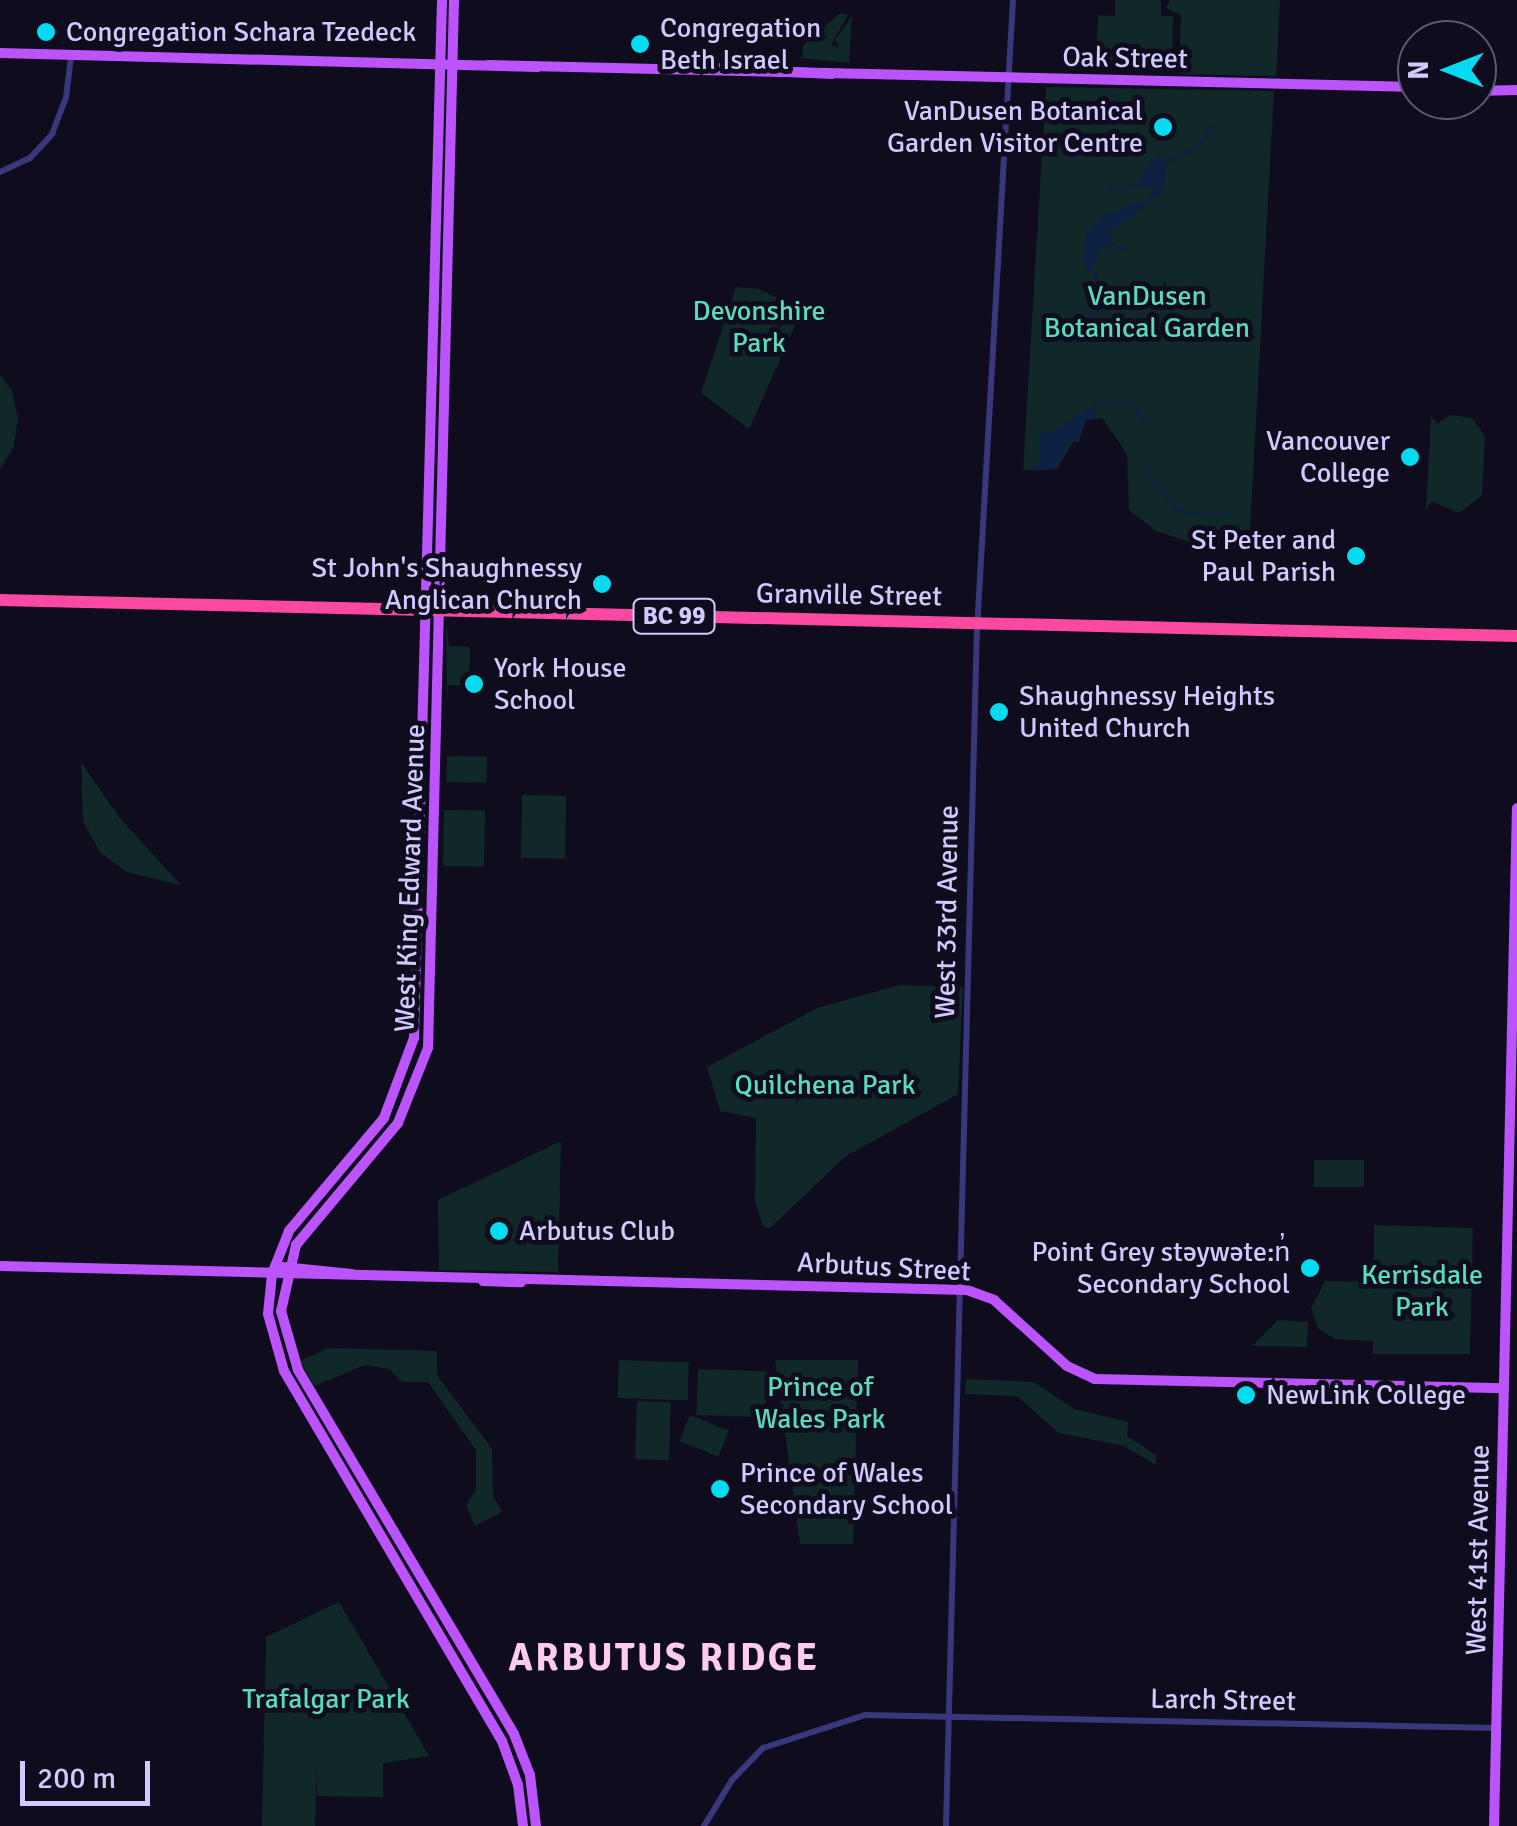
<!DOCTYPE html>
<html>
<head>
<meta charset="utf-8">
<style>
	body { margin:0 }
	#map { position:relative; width:1517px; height:1826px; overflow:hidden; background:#0f0c1e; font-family:Signika,sans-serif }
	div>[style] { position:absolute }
	.green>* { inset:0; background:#102827; transform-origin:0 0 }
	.water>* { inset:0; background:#0d2242 }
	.stream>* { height:2.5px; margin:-1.25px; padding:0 1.25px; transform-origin:1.25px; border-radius:1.25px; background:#0d2242 }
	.minor>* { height:6px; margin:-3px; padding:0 3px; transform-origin:3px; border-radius:3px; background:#3a387c }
	.major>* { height:10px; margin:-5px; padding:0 5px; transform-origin:5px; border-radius:5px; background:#bb54fc }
	.highway>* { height:12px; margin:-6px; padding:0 6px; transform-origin:6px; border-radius:6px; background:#fb48a0 }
	.dots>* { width:28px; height:28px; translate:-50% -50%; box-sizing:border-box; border:5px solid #0f0c1e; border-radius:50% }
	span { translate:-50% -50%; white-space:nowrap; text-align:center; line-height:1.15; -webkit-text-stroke:10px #0f0c1e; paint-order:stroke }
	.shield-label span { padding:2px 8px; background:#0f0c1e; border:2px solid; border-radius:8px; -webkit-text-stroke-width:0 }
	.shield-label { font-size:25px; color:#d0cafe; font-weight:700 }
	.poi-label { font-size:28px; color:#d0cafe }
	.left { translate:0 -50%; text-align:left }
	.right { translate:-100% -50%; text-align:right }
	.street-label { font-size:28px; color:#d0cafe }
	.park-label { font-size:28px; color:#59dcb9 }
	.district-label { font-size:38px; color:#fecced; font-weight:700; letter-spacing:2.5px }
	.north { position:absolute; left:1397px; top:20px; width:100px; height:100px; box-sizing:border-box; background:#0f0c1e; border:2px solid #5c5878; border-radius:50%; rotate:270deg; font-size:28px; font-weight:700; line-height:40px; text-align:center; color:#d0cafe }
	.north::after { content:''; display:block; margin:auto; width:35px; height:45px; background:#05dbf0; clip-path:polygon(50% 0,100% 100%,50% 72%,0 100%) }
	.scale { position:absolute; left:20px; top:1761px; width:130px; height:45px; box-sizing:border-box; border:5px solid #d0cafe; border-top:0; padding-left:12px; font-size:30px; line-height:35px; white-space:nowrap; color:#d0cafe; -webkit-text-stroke:8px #0f0c1e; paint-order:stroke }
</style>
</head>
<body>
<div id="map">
	<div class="green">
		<div style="clip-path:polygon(1115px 0,1161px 0,1161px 16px,1173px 16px,1172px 67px,1148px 71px,1096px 65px,1098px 15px,1115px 16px)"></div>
		<div style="clip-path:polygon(1170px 0,1280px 0,1276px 76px,1179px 74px,1181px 15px,1166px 8px)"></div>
		<div style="clip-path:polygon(840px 13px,848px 15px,831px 45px,839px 47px,835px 40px,852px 16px,849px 63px,802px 58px,803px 46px)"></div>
		<div style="clip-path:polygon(1046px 87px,1274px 91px,1249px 549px,1199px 545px,1156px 531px,1129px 510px,1127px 454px,1102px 418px,1086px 420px,1057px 469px,1023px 470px)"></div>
		<div style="clip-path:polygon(736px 287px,759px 289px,802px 310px,749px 429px,701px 393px)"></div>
		<div style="clip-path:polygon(0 375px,12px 391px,18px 418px,14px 446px,0 470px)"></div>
		<div style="clip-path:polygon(1450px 415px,1472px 418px,1485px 436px,1482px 495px,1459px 513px,1432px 501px,1426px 510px,1431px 416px,1437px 424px)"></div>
		<div style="clip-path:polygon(446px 622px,449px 646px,470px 647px,469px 686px,448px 685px,447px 703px)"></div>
		<div style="left:447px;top:756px;width:40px;height:26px;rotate:1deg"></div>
		<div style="clip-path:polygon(81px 762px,119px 817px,181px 885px,126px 872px,99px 851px,83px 821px)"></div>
		<div style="left:522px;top:795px;width:44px;height:63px;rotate:1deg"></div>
		<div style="left:444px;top:810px;width:41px;height:56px;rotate:1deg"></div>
		<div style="clip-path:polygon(900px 985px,963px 987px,958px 1094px,846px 1156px,769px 1229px,763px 1226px,755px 1201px,756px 1118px,720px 1111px,707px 1067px,817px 1008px)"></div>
		<div style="clip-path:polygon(561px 1141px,558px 1272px,439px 1270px,438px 1200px)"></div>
		<div style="left:1314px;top:1160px;width:50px;height:27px"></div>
		<div style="clip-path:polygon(1374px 1225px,1473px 1228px,1470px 1354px,1373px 1354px,1373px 1341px,1335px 1339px,1318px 1328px,1311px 1308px,1325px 1281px,1373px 1282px)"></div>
		<div style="clip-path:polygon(1278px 1320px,1308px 1322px,1307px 1347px,1252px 1346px)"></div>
		<div style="clip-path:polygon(328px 1348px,437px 1351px,437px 1375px,492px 1449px,493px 1496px,502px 1512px,475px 1526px,466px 1506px,476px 1489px,476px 1450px,428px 1382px,402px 1382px,389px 1369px,365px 1365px,314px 1386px,300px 1361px)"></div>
		<div style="left:619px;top:1360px;width:70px;height:38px;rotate:2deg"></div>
		<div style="clip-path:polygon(775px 1360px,858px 1360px,853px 1544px,800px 1544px)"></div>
		<div style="left:698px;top:1369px;width:69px;height:46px;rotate:2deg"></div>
		<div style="clip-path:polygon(966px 1379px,1034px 1382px,1074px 1409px,1128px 1422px,1127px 1436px,1156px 1455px,1156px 1465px,1124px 1446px,1059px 1433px,1017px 1396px,965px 1394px)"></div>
		<div style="left:637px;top:1401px;width:34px;height:58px;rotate:2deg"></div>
		<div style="left:690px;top:1415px;width:42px;height:28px;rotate:22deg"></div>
		<div style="clip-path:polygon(339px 1602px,429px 1756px,383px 1763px,383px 1797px,317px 1796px,317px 1761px,315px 1826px,262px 1826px,266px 1637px)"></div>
	</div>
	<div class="water">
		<div style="clip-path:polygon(1157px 154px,1167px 165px,1163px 193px,1112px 230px,1112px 244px,1102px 248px,1090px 273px,1083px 262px,1086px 232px,1107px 214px,1151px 198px,1153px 184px,1115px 191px,1136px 184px)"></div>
		<div style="clip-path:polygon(1096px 404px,1096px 419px,1086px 420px,1079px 442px,1068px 442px,1057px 469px,1029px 471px,1040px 465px,1040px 432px,1055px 430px)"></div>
	</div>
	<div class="stream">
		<div style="left:1167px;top:161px;width:32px;rotate:-24deg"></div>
		<div style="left:1196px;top:148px;width:26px;rotate:-54deg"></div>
		<div style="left:1109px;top:184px;width:9px;rotate:49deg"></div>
		<div style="left:1112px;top:244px;width:12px;rotate:24deg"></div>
		<div style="left:1087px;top:318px;width:23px;rotate:-41deg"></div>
		<div style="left:1104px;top:303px;width:32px;rotate:-108deg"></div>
		<div style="left:1067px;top:329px;width:17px;rotate:-7deg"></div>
		<div style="left:1056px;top:332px;width:9px;rotate:84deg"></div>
		<div style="left:1057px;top:341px;width:23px;rotate:-2deg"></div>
		<div style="left:1096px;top:404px;width:33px;rotate:-3deg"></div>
		<div style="left:1133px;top:404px;width:26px;rotate:54deg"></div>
		<div style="left:1147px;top:472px;width:48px;rotate:51deg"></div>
		<div style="left:1180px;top:510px;width:15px;rotate:11deg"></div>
		<div style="left:1199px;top:514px;width:30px;rotate:2deg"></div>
	</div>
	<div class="minor">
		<div style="left:0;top:172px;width:33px;rotate:-25deg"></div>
		<div style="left:30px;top:158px;width:33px;rotate:-47deg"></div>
		<div style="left:52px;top:134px;width:39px;rotate:-69deg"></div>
		<div style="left:66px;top:98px;width:42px;rotate:-83.2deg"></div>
		<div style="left:704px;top:1826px;width:54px;rotate:-58.7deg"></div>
		<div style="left:732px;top:1780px;width:45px;rotate:-45.9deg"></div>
		<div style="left:763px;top:1748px;width:107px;rotate:-17.9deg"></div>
		<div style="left:865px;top:1715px;width:631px;rotate:1.18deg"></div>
		<div style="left:946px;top:1826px;width:1196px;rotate:-88.52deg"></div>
		<div style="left:977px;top:630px;width:631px;rotate:-86.73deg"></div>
	</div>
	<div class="major">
		<div style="left:442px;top:0;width:1038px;rotate:91.55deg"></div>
		<div style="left:414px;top:1038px;width:85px;rotate:110.6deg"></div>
		<div style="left:384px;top:1118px;width:148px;rotate:130.1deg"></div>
		<div style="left:289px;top:1231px;width:46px;rotate:111.6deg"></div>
		<div style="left:272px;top:1274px;width:40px;rotate:95.7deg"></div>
		<div style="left:268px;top:1314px;width:59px;rotate:74.3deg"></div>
		<div style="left:284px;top:1371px;width:429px;rotate:59.5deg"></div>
		<div style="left:502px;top:1741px;width:47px;rotate:70deg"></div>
		<div style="left:518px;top:1785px;width:41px;rotate:83deg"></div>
		<div style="left:454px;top:0;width:1048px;rotate:91.42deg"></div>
		<div style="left:428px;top:1048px;width:81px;rotate:111.8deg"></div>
		<div style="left:398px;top:1123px;width:159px;rotate:129.9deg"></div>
		<div style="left:296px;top:1245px;width:68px;rotate:102.8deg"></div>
		<div style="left:281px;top:1311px;width:61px;rotate:73.9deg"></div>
		<div style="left:298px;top:1370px;width:423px;rotate:59.3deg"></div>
		<div style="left:514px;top:1734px;width:44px;rotate:68.7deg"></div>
		<div style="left:530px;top:1775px;width:51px;rotate:83.3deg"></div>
		<div style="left:0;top:53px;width:538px;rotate:1.49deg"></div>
		<div style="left:488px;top:65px;width:929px;rotate:1.36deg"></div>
		<div style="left:715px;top:68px;width:117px;rotate:2.9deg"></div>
		<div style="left:1477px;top:91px;width:40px;rotate:-1.4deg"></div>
		<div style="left:0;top:1266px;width:967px;rotate:1.42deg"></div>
		<div style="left:967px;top:1290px;width:29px;rotate:20deg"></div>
		<div style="left:994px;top:1300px;width:98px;rotate:42.1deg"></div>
		<div style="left:1067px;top:1366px;width:31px;rotate:25deg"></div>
		<div style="left:1095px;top:1379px;width:409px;rotate:1.3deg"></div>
		<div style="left:283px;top:1267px;width:69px;rotate:5.8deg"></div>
		<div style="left:483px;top:1281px;width:38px;rotate:2deg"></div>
		<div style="left:1494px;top:1826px;width:1018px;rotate:-88.71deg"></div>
	</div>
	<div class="highway">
		<div style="left:0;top:600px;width:1517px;rotate:1.36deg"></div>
	</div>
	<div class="dots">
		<div style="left:46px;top:32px;background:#05dbf0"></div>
		<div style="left:640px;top:44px;background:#05dbf0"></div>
		<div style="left:1163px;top:127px;background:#05dbf0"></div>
		<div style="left:1410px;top:457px;background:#05dbf0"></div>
		<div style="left:1356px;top:556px;background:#05dbf0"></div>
		<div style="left:602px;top:584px;background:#05dbf0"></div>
		<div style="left:474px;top:684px;background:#05dbf0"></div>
		<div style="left:999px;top:712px;background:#05dbf0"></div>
		<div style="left:499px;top:1231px;background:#05dbf0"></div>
		<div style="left:1310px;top:1268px;background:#05dbf0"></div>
		<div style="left:1246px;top:1395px;background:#05dbf0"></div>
		<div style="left:720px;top:1489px;background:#05dbf0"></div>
	</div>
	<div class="shield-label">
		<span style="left:674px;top:616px">BC 99</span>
	</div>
	<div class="poi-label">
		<span class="left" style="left:660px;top:44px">Congregation<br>Beth Israel</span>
		<span class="left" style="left:66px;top:32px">Congregation Schara Tzedeck</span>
		<span class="right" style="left:1143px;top:127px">VanDusen Botanical<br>Garden Visitor Centre</span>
		<span class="right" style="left:1390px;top:457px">Vancouver<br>College</span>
		<span class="right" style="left:1336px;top:556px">St Peter and<br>Paul Parish</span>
		<span class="right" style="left:582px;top:584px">St John's Shaughnessy<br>Anglican Church</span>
		<span class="left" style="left:494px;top:684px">York House<br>School</span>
		<span class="left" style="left:1019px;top:712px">Shaughnessy Heights<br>United Church</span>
		<span class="left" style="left:519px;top:1231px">Arbutus Club</span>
		<span class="right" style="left:1290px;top:1268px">Point Grey stəywəte:n̓<br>Secondary School</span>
		<span class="left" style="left:1266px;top:1395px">NewLink College</span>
		<span class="left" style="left:740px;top:1489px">Prince of Wales<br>Secondary School</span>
	</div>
	<div class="street-label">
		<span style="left:1125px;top:58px;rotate:1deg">Oak Street</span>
		<span style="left:849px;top:595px;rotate:1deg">Granville Street</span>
		<span style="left:410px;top:878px;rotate:-88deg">West King Edward Avenue</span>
		<span style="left:947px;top:912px;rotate:-89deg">West 33rd Avenue</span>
		<span style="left:884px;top:1267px;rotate:3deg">Arbutus Street</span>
		<span style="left:1478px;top:1550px;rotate:-89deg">West 41st Avenue</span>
		<span style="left:1223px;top:1700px;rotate:1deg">Larch Street</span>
	</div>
	<div class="park-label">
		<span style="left:1147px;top:312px">VanDusen<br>Botanical Garden</span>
		<span style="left:759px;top:327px">Devonshire<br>Park</span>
		<span style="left:825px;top:1085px">Quilchena Park</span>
		<span style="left:1422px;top:1291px">Kerrisdale<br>Park</span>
		<span style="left:820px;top:1403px">Prince of<br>Wales Park</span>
		<span style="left:326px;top:1699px">Trafalgar Park</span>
	</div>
	<div class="district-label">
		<span style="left:664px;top:1658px">ARBUTUS RIDGE</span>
	</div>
	<div class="north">N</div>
	<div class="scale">200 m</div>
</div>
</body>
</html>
